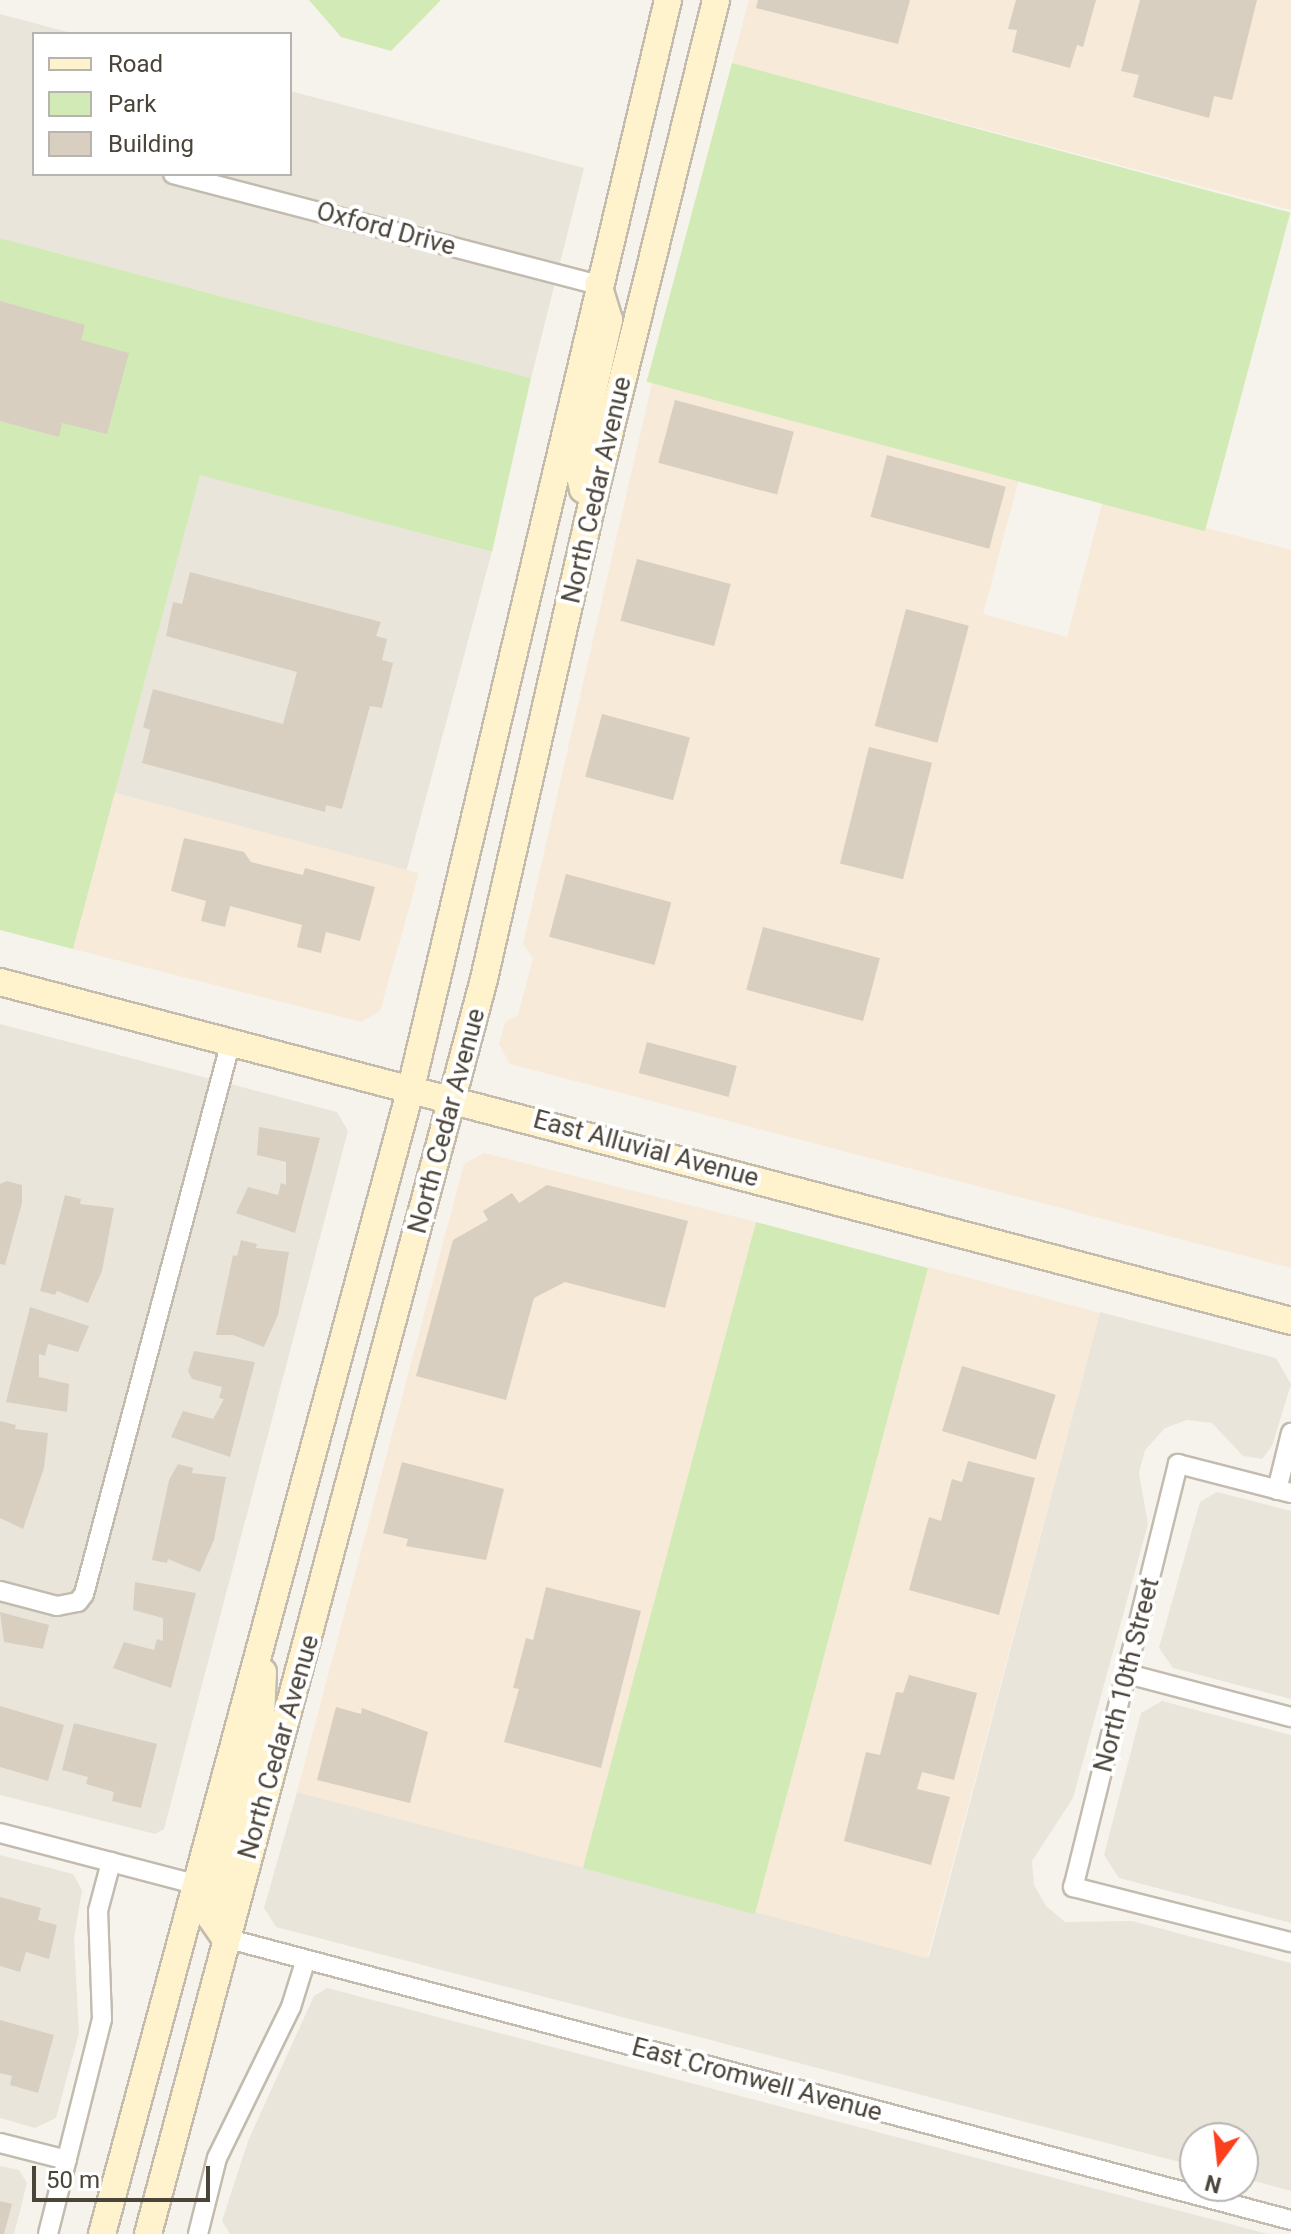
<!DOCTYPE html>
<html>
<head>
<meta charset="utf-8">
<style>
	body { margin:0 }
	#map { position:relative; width:1291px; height:2234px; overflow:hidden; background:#f6f3ec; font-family:Roboto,sans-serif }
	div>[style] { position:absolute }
	.residential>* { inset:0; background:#eae5da; transform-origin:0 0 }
	.commercial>* { inset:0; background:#f7ead8; transform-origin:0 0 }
	.green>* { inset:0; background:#d2eab5; transform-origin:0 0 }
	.building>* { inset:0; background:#d8cfc1; transform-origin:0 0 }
	.roads { filter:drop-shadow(2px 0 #c2bbae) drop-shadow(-2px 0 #c2bbae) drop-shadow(0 2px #c2bbae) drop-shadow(0 -2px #c2bbae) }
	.minor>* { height:18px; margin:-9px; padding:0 9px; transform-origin:9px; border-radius:9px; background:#fff }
	.secondary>* { height:26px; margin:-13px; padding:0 13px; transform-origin:13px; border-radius:13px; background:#fff3cd }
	span { translate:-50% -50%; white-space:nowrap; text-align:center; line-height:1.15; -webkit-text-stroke:8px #fff; paint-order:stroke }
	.street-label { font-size:26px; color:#4b4439 }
	.legend { position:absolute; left:32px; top:32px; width:260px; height:144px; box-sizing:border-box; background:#fff; border:2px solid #b7b4b0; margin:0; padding:10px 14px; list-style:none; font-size:24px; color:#4b4439 }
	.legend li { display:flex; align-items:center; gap:16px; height:40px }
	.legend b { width:40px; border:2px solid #b7b4b0 }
	.north { position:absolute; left:1179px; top:2122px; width:80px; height:80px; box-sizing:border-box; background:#fff; border:2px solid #b7b4b0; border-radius:50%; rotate:195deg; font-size:22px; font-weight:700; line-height:32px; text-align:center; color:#4b4439 }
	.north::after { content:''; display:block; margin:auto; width:28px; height:36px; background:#fc3f1d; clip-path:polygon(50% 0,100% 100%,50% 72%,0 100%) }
	.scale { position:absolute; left:32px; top:2166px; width:178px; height:36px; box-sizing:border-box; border:4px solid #4b4439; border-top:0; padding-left:10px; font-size:24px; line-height:28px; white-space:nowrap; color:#4b4439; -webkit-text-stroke:6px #fff; paint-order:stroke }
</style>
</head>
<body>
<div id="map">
	<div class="residential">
		<div style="clip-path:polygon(0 14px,75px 34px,34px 34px,34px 174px,290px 174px,290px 91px,584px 168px,531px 378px,0 238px)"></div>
		<div style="left:200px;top:474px;width:302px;height:330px;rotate:15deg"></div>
		<div style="clip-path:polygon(0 1024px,337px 1112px,348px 1131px,164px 1829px,155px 1834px,0 1795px)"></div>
		<div style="clip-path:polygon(1100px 1312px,1276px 1358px,1291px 1384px,1272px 1446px,1262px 1459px,1243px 1456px,1212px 1423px,1187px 1420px,1165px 1428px,1145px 1450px,1139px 1473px,1148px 1524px,1073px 1798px,1032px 1861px,1034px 1885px,1046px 1906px,1065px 1922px,1132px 1921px,1291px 1963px,1291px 2191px,1243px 2178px,1243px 2138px,1195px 2138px,1195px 2166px,276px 1927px,264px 1908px,297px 1792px,929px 1957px)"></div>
		<div style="clip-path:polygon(1217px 1492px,1291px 1511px,1291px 1699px,1173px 1668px,1159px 1648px,1200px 1502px)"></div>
		<div style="clip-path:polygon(1162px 1701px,1291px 1735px,1291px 1923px,1119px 1878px,1104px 1855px,1141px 1713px)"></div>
		<div style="clip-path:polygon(0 1855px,73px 1874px,82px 1890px,74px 1939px,79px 2033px,56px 2118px,35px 2128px,0 2118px)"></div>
		<div style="clip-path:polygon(327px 1988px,1268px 2234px,230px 2234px,222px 2221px,248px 2141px,314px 1996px)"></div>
		<div style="clip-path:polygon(0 2166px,19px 2170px,27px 2183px,14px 2234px,0 2234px)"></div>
	</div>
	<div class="commercial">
		<div style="clip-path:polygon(749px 0,1291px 0,1291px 210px,732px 63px)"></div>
		<div style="clip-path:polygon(652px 383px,1019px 479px,983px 614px,1067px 637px,1103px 501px,1291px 550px,1291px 1268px,510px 1064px,499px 1044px,505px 1022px,518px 1015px,533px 958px,523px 944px)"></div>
		<div style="clip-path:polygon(115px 793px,419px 873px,380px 1011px,361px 1022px,73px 949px)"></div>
		<div style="clip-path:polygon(484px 1153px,756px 1222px,584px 1868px,297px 1792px,464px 1164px)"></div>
		<div style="left:928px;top:1267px;width:178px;height:668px;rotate:15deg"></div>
	</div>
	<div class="green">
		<div style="clip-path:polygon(309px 0,441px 0,391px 51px,341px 37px)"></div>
		<div style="left:732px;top:63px;width:578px;height:330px;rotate:15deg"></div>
		<div style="clip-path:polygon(0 238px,531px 378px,492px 552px,200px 475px,73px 949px,0 930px)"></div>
		<div style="left:756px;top:1222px;width:178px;height:669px;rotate:15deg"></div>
	</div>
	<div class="building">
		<div style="clip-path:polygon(758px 0,910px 0,898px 44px,756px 8px)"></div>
		<div style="clip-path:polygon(1016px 0,1096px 0,1083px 47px,1077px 45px,1070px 68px,1012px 52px,1017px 30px,1008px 29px)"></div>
		<div style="clip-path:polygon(1140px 0,1257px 0,1232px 100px,1214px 96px,1209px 118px,1133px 97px,1139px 75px,1121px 71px)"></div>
		<div style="clip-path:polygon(0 301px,85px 325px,81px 340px,129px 353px,107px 434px,62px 423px,59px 437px,0 421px)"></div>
		<div style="left:675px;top:400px;width:123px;height:65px;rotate:15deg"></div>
		<div style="left:887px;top:455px;width:123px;height:64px;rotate:15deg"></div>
		<div style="left:637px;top:559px;width:97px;height:64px;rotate:15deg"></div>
		<div style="clip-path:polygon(190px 572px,381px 622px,376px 636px,387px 639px,382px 660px,393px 663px,382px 708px,370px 706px,342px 809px,326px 805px,325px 812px,142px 763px,150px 730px,143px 727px,153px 689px,283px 724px,297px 672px,166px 636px,173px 602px,182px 604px)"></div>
		<div style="left:906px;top:609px;width:65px;height:121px;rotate:15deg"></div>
		<div style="left:602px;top:714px;width:91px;height:65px;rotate:15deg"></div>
		<div style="left:869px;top:747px;width:65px;height:120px;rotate:14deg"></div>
		<div style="clip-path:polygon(184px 838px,244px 852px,251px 862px,303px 875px,305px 868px,375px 887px,360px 941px,326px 932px,321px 953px,297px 947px,302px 925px,230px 906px,225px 927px,201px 921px,206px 901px,171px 891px)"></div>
		<div style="left:566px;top:874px;width:109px;height:65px;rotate:15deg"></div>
		<div style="left:763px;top:927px;width:121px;height:65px;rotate:15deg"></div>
		<div style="left:647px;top:1042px;width:93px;height:32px;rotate:15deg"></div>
		<div style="clip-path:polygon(259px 1127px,320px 1138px,295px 1233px,236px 1213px,248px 1187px,278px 1195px,281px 1183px,286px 1185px,286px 1162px,257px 1155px)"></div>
		<div style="clip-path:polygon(7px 1181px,22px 1185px,22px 1203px,5px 1265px,0 1264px,0 1184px)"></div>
		<div style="clip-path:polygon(547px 1185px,688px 1221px,665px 1308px,565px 1282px,534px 1298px,506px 1400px,416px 1376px,453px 1240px,488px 1220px,483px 1211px,512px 1193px,519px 1203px)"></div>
		<div style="clip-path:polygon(65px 1195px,81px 1199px,80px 1204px,114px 1208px,102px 1271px,88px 1303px,57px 1291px,55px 1295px,40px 1291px)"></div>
		<div style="clip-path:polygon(241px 1240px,257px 1244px,256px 1248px,289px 1252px,278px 1315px,264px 1347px,233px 1335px,216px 1335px,233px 1255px,237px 1256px)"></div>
		<div style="clip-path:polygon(30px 1307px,89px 1326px,78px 1352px,48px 1344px,45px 1356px,39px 1354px,39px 1377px,69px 1384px,67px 1412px,6px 1402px)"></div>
		<div style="clip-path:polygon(194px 1351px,255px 1362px,230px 1457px,171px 1437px,183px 1411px,213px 1419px,224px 1399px,219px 1398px,222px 1387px,192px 1379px,188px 1371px)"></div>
		<div style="left:962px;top:1366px;width:98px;height:68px;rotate:17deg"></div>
		<div style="clip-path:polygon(0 1421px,16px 1425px,15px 1429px,48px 1433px,44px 1468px,23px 1529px,0 1518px)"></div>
		<div style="clip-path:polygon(968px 1461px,1035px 1478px,999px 1615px,909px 1590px,929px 1517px,941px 1521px,952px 1479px,962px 1482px)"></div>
		<div style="clip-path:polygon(402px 1462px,504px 1489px,486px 1560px,406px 1546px,408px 1539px,383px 1533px)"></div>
		<div style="clip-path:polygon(178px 1464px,193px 1468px,192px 1473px,226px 1477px,214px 1540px,200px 1572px,168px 1559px,167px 1563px,152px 1560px,169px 1480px)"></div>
		<div style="clip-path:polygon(135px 1582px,196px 1593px,171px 1688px,113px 1668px,124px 1642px,154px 1650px,157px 1639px,163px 1641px,163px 1618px,133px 1610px)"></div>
		<div style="clip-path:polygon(546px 1587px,641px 1611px,601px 1768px,504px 1742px,519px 1689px,513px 1688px,526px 1638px,533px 1640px)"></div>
		<div style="clip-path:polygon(0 1612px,49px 1625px,43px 1649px,4px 1642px)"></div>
		<div style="clip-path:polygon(909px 1675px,977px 1693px,954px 1780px,922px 1772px,917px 1789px,950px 1797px,931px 1865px,844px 1841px,866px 1752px,880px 1755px,896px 1692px,903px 1693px)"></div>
		<div style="clip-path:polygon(0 1706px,64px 1725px,48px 1781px,0 1767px)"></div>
		<div style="clip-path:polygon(336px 1707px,361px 1714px,362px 1708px,428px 1732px,410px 1803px,317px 1780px)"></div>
		<div style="clip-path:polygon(74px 1723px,157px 1744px,141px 1808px,112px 1801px,114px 1792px,86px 1784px,88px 1777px,62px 1770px)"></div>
		<div style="clip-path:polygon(0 1897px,41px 1908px,38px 1920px,57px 1925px,49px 1959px,26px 1952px,20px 1972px,0 1966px)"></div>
		<div style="clip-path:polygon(0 2020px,54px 2035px,38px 2093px,10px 2085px,12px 2076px,0 2073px)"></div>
		<div style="clip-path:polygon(0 2201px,12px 2204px,4px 2234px,0 2234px)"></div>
	</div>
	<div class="roads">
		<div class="minor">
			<div style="left:173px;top:174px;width:439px;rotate:14.6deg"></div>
			<div style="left:1277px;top:1490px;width:59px;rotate:-76.2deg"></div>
			<div style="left:1291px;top:1493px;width:117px;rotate:-165.6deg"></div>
			<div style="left:1178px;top:1464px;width:436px;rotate:103.9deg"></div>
			<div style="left:1073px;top:1887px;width:225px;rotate:14.2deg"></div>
			<div style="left:0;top:1591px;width:59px;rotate:14.7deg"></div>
			<div style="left:57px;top:1606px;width:21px;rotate:-11deg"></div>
			<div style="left:78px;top:1602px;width:10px;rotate:-53deg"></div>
			<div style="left:84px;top:1594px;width:572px;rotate:-75.11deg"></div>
			<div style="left:1128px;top:1674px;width:169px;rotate:14.8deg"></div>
			<div style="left:0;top:1833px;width:202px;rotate:14.7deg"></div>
			<div style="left:225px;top:1938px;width:1103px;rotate:14.82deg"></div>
			<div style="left:0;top:2143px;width:69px;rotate:14.2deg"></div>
			<div style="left:48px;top:2234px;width:222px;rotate:-75.9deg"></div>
			<div style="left:102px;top:2019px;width:108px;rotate:-92.1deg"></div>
			<div style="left:98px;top:1911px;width:51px;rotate:-75.1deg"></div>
			<div style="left:198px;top:2234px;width:78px;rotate:-76deg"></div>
			<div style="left:217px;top:2158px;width:168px;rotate:-63.9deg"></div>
			<div style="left:291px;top:2007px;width:47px;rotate:-72.7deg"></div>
		</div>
		<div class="secondary">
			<div style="left:594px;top:496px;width:13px;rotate:-148deg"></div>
			<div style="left:583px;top:489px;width:27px;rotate:-103deg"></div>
			<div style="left:577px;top:463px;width:147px;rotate:-77.4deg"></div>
			<div style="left:609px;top:320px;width:37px;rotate:-107deg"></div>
			<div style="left:0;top:982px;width:1335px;rotate:14.71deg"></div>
			<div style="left:225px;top:1938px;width:24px;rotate:-125deg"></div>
			<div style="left:211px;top:1918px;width:17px;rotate:-90deg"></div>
			<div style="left:211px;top:1901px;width:192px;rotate:-74.9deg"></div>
			<div style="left:261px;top:1716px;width:44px;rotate:-87.4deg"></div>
			<div style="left:102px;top:2234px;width:1187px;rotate:-74.91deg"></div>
			<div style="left:411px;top:1088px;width:1118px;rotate:-76.71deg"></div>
			<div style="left:148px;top:2234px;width:1299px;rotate:-75.01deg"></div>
			<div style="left:484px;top:979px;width:495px;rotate:-77.2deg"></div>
			<div style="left:594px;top:496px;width:511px;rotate:-76.18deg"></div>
		</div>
	</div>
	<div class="street-label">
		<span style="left:386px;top:229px;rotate:15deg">Oxford Drive</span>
		<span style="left:597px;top:490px;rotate:-77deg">North Cedar Avenue</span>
		<span style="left:447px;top:1121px;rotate:-75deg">North Cedar Avenue</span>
		<span style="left:646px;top:1149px;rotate:15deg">East Alluvial Avenue</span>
		<span style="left:1127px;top:1675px;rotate:-76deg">North 10th Street</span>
		<span style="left:279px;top:1747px;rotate:-74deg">North Cedar Avenue</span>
		<span style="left:757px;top:2080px;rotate:15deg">East Cromwell Avenue</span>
	</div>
	<ul class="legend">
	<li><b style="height:10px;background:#fff3cd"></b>Road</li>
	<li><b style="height:22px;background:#d2eab5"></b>Park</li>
	<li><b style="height:22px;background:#d8cfc1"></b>Building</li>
	</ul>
	<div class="north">N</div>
	<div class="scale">50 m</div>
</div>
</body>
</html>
